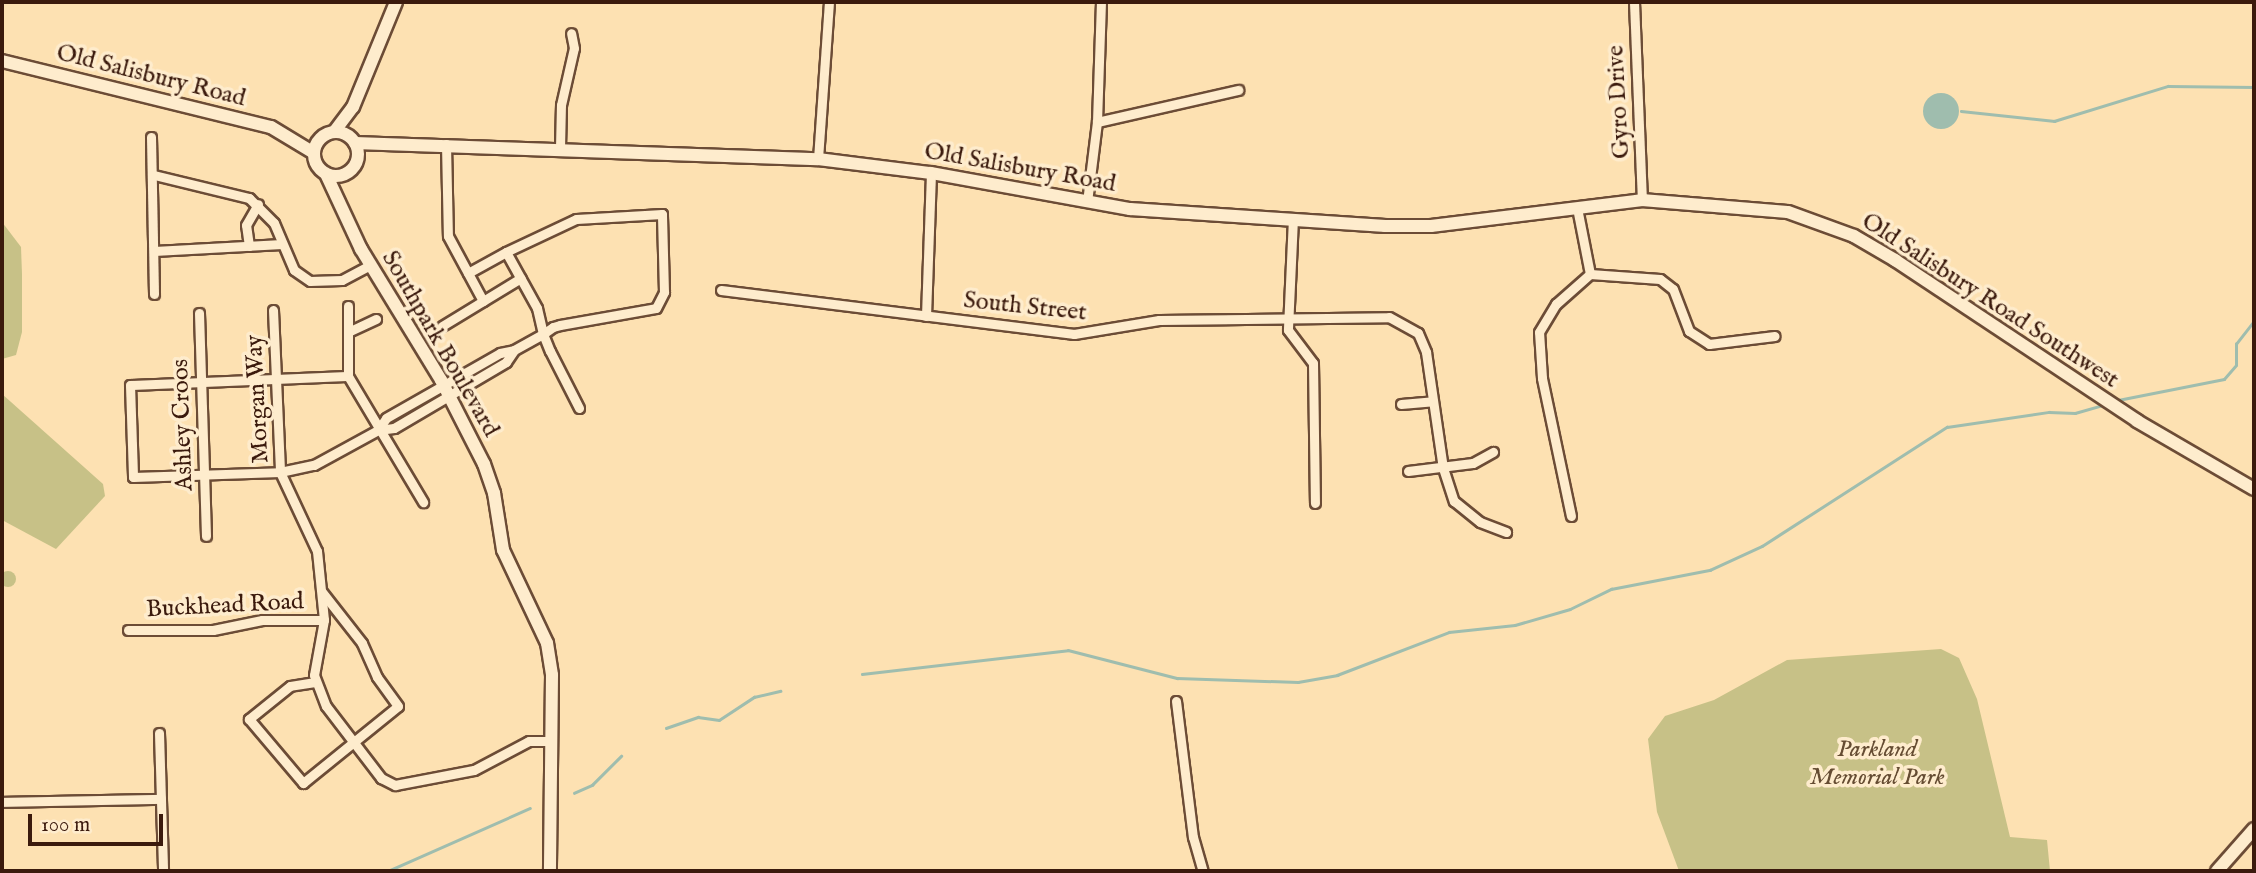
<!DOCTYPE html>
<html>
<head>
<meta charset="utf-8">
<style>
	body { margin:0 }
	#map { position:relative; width:2256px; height:873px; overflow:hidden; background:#fde1b2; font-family:"IM FELL English",serif }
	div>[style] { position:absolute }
	.green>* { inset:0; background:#c7c187 }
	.round { border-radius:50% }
	.water>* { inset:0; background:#9fbdae }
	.stream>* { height:2.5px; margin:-1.25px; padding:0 1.25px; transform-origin:1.25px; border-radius:1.25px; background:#9fbdae }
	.roads { filter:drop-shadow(2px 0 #6c4c36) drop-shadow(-2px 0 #6c4c36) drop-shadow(0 2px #6c4c36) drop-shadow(0 -2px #6c4c36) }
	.street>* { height:9px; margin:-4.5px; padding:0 4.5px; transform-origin:4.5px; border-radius:4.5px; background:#feeccd }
	.secondary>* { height:12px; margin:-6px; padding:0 6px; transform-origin:6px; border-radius:6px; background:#feeccd }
	.secondary>.ring { margin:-6px; padding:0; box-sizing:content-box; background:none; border:12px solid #feeccd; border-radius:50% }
	span { translate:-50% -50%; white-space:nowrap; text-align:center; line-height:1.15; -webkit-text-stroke:7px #feeccd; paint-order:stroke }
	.street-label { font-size:24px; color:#3b1a0d }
	.park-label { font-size:24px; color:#654c32; font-style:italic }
	.frame { position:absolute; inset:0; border:4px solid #3b1a0d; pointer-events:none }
	.scale { position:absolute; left:28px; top:814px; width:135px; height:32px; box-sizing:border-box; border:4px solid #3b1a0d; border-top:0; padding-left:9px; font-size:21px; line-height:24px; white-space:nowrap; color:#3b1a0d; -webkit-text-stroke:5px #feeccd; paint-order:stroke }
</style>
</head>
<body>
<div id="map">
	<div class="green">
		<div style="clip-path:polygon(2px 222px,21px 247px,22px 274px,22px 332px,16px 355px,2px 359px)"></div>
		<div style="clip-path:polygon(2px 394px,103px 484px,105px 496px,56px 549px,2px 520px)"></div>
		<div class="round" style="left:0;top:571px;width:16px;height:16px"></div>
		<div style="clip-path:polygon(1941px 649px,1959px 658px,1977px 699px,2010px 837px,2047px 840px,2050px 871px,1679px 871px,1657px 812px,1648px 739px,1665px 716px,1714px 700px,1787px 660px)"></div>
	</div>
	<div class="water">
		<div class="round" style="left:1923px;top:93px;width:36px;height:36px"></div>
	</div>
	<div class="stream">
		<div style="left:1961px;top:111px;width:94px;rotate:6.1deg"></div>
		<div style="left:2054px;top:121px;width:119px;rotate:-17.1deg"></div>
		<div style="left:2168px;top:86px;width:86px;rotate:0.7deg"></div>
		<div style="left:2113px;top:401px;width:113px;rotate:-11.2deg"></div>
		<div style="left:2224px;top:379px;width:18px;rotate:-49deg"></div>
		<div style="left:2236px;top:365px;width:21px;rotate:-90deg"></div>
		<div style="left:2236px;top:344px;width:29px;rotate:-52deg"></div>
		<div style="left:862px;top:674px;width:207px;rotate:-6.6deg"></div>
		<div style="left:1068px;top:650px;width:113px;rotate:14.4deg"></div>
		<div style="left:1177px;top:678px;width:121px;rotate:1.9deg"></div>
		<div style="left:1298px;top:682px;width:40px;rotate:-10deg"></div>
		<div style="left:1337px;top:675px;width:120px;rotate:-21deg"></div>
		<div style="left:1449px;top:632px;width:66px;rotate:-6.1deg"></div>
		<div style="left:1515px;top:625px;width:57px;rotate:-16.2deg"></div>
		<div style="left:1570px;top:609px;width:46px;rotate:-26deg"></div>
		<div style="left:1611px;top:589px;width:101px;rotate:-10.9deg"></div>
		<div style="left:1710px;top:570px;width:57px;rotate:-24.8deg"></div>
		<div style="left:1762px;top:546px;width:220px;rotate:-32.8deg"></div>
		<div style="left:1947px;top:427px;width:103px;rotate:-8.4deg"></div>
		<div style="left:2049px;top:412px;width:26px;rotate:2deg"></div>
		<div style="left:2075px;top:413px;width:29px;rotate:-16deg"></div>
		<div style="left:666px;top:728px;width:34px;rotate:-19deg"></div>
		<div style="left:698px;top:717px;width:21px;rotate:8deg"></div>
		<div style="left:719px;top:720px;width:42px;rotate:-33.3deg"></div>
		<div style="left:754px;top:697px;width:27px;rotate:-13deg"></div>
		<div style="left:574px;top:793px;width:20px;rotate:-24deg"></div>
		<div style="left:592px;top:785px;width:41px;rotate:-45deg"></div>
		<div style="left:388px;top:871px;width:155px;rotate:-23.9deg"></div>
	</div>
	<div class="roads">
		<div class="street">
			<div style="left:1634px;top:2px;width:198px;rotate:87.7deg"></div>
			<div style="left:1097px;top:122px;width:145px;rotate:-12.8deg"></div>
			<div style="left:151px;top:137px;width:157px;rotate:88.9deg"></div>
			<div style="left:446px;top:144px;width:92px;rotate:88.8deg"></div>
			<div style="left:448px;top:236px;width:74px;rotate:61.7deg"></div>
			<div style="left:560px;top:148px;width:43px;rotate:-88.7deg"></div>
			<div style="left:561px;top:105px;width:58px;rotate:-77.2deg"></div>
			<div style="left:574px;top:48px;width:15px;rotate:-101deg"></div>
			<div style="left:818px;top:159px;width:157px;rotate:-86deg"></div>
			<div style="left:154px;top:175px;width:98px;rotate:13.6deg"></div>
			<div style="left:249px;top:198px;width:35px;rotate:45deg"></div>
			<div style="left:274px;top:223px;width:51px;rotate:66.9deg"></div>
			<div style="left:294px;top:270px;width:19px;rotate:35deg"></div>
			<div style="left:310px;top:281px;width:32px;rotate:-2deg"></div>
			<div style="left:342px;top:280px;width:32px;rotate:-28deg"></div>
			<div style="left:1087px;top:202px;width:81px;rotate:-82.9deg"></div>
			<div style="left:1097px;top:122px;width:120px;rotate:-88.1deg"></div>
			<div style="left:1293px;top:218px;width:112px;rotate:92.6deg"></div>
			<div style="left:1288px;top:330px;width:41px;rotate:52.9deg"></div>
			<div style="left:1313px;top:363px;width:140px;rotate:89.2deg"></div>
			<div style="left:249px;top:246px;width:21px;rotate:-98deg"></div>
			<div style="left:246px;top:225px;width:24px;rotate:-60deg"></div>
			<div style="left:154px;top:251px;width:128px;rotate:-3.1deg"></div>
			<div style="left:468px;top:273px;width:43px;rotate:-28.9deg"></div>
			<div style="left:1590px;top:274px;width:70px;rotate:4.1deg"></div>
			<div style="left:1660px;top:279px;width:16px;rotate:38deg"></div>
			<div style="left:1673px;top:289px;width:45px;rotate:69.1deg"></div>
			<div style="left:1689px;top:331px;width:24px;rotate:33deg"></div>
			<div style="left:1709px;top:344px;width:66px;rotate:-6.9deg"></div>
			<div style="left:721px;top:290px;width:356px;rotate:7.1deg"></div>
			<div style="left:1074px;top:334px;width:86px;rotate:-9.4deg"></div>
			<div style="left:1159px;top:320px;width:230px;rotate:-0.7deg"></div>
			<div style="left:1389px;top:317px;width:33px;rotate:29deg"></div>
			<div style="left:1418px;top:333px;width:21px;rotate:67deg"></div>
			<div style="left:1426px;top:352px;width:117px;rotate:81.7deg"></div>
			<div style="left:1443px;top:468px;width:35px;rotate:72deg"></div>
			<div style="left:1454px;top:501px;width:33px;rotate:39deg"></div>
			<div style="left:1480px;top:522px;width:28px;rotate:21deg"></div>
			<div style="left:348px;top:306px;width:70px;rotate:90deg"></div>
			<div style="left:348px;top:376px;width:147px;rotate:59.2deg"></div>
			<div style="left:273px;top:310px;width:162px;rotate:87.5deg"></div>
			<div style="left:280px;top:472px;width:87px;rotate:64.9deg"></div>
			<div style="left:317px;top:551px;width:69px;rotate:84.2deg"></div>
			<div style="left:324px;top:620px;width:56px;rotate:100.3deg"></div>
			<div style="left:314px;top:675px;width:33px;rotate:69deg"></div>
			<div style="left:326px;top:706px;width:91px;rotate:52.6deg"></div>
			<div style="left:381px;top:778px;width:16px;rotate:27deg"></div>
			<div style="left:395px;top:785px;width:80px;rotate:-10.8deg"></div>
			<div style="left:474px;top:770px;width:62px;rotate:-27.8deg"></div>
			<div style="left:529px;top:741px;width:22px"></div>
			<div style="left:199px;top:313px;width:223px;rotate:88.2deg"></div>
			<div style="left:926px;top:316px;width:143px;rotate:-88deg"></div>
			<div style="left:442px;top:326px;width:92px;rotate:-31.3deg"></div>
			<div style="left:348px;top:332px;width:31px;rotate:-25deg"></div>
			<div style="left:348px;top:376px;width:218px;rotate:177.6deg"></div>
			<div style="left:130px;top:385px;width:92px;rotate:88.1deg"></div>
			<div style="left:133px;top:477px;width:147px;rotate:-1.9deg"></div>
			<div style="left:280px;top:472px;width:35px;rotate:-12deg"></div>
			<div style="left:314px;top:465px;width:73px;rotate:-28.7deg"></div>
			<div style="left:378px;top:430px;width:16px;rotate:-7deg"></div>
			<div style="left:394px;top:428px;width:130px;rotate:-30.5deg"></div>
			<div style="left:506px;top:362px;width:14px;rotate:-56deg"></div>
			<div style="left:1401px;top:404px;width:32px;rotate:-5deg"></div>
			<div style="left:378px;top:430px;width:14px;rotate:-56deg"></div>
			<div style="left:386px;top:418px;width:131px;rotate:-29.7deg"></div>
			<div style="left:500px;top:353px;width:14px;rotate:-12deg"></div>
			<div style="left:514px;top:350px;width:33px;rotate:-29deg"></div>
			<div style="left:543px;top:334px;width:12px;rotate:-35deg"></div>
			<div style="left:553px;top:327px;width:7px;rotate:-16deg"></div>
			<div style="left:560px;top:325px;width:97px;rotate:-10deg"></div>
			<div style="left:656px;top:308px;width:18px;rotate:-63deg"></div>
			<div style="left:664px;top:292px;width:78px;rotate:-91.5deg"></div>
			<div style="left:662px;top:214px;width:86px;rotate:176.7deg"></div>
			<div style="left:576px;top:219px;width:77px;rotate:154.8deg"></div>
			<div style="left:506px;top:252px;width:64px;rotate:61deg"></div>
			<div style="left:537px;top:308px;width:27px;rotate:77deg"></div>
			<div style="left:543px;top:334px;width:18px;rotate:68deg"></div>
			<div style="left:550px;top:351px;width:64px;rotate:63deg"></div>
			<div style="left:1408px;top:471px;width:65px;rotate:-7deg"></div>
			<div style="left:1473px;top:463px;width:23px;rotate:-29deg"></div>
			<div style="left:1571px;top:516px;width:141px;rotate:-101.9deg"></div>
			<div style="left:1542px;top:378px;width:46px;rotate:-93.7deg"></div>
			<div style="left:1539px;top:332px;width:33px;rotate:-59deg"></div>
			<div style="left:1556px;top:304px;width:45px;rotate:-41.4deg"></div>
			<div style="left:1590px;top:274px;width:67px;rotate:-101.1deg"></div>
			<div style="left:128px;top:630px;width:85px"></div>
			<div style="left:213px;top:630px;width:50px;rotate:-11.5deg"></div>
			<div style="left:262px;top:620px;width:62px"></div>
			<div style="left:315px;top:682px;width:25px;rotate:171deg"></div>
			<div style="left:290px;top:686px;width:53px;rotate:141.2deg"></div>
			<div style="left:249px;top:719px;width:84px;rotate:49.8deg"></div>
			<div style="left:303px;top:783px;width:122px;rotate:-39deg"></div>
			<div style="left:398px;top:706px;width:36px;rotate:-126deg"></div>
			<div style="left:377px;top:677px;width:37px;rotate:-114deg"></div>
			<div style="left:362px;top:643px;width:65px;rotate:-128.1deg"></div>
			<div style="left:1176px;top:701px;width:137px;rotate:82.9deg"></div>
			<div style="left:1193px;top:837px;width:35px;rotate:74deg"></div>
			<div style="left:159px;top:733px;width:138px;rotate:88.3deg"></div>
			<div style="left:2px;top:802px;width:159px;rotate:-1.1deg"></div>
		</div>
		<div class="secondary">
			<div style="left:2px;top:61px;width:277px;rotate:13.8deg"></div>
			<div style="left:271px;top:127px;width:50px;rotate:31.2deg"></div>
			<div style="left:334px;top:132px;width:31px;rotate:-53deg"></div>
			<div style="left:353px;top:107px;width:113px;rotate:-67.7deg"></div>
			<div class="ring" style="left:314px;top:132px;width:32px;height:32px"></div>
			<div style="left:355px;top:143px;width:463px;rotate:2deg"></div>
			<div style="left:818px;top:159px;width:114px;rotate:7.1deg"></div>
			<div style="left:931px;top:173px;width:202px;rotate:10.3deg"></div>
			<div style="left:1130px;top:209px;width:256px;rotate:3.8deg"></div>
			<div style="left:1385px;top:226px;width:46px"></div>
			<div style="left:1431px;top:226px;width:213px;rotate:-7deg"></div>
			<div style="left:1642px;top:200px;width:146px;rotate:4.7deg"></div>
			<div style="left:1788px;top:212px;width:70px;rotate:20deg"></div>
			<div style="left:1854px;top:236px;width:48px;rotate:30.3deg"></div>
			<div style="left:1895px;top:260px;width:291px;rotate:33.6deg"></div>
			<div style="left:2137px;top:421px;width:135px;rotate:30.2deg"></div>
			<div style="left:326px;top:174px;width:83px;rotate:65deg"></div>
			<div style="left:361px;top:249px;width:153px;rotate:58.6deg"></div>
			<div style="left:441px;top:380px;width:94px;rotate:62.9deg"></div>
			<div style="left:484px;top:464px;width:31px;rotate:71deg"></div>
			<div style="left:494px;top:493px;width:58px;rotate:81deg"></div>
			<div style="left:503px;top:550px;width:103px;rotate:64.7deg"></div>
			<div style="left:547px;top:643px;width:32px;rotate:81deg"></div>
			<div style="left:552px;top:675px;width:196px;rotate:90.6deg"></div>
			<div style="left:2217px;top:871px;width:56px;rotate:-48.6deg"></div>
		</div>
	</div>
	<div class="street-label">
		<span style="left:151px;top:76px;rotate:14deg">Old Salisbury Road</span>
		<span style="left:1619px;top:102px;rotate:-93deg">Gyro Drive</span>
		<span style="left:1020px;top:168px;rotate:10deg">Old Salisbury Road</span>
		<span style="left:1990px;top:301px;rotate:33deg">Old Salisbury Road Southwest</span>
		<span style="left:1025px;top:307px;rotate:6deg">South Street</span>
		<span style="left:440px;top:344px;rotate:60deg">Southpark Boulevard</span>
		<span style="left:258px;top:399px;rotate:-93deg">Morgan Way</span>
		<span style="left:183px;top:425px;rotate:-92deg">Ashley Croos</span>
		<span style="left:225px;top:606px;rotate:-3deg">Buckhead Road</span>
	</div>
	<div class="park-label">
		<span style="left:1877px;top:764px">Parkland<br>Memorial Park</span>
	</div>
	<div class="frame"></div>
	<div class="scale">100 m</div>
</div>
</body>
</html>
